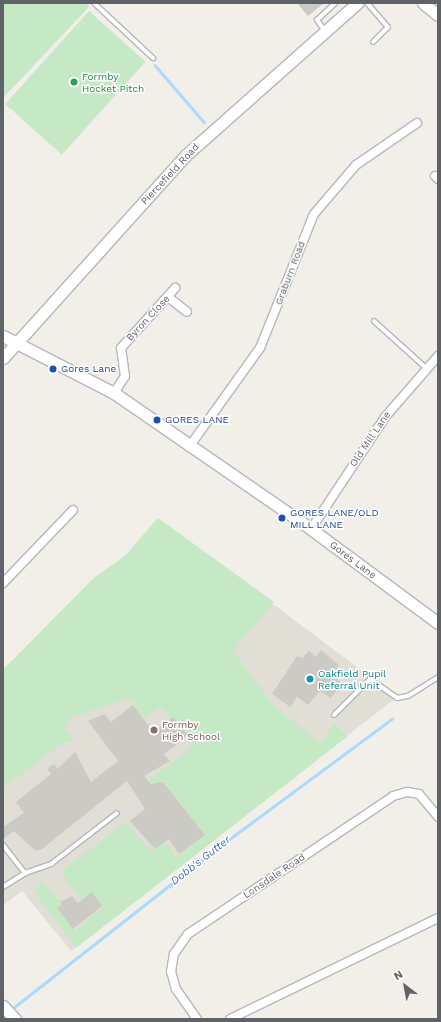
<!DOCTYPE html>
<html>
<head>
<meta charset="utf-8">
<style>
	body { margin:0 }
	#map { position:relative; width:441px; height:1022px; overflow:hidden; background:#f1efe8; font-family:"Work Sans",sans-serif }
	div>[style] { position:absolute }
	.education>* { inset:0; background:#e1ded6 }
	.green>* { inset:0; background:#c5e8c5; transform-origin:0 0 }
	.stream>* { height:2.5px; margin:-1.25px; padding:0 1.25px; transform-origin:1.25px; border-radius:1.25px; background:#aadaff }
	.building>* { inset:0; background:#cccac5 }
	.roads { filter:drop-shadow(1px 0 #b5b8bc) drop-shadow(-1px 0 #b5b8bc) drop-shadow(0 1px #b5b8bc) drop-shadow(0 -1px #b5b8bc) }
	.lane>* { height:4px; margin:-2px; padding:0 2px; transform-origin:2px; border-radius:2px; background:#fff }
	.street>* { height:8px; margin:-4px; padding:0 4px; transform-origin:4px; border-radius:4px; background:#fff }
	.secondary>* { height:11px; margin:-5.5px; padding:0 5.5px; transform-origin:5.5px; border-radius:5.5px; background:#fff }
	.dots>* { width:11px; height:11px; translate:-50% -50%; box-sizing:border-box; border:2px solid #fff; border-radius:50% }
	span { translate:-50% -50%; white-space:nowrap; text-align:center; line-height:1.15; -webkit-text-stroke:3px #fff; paint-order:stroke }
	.leisure-label { font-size:10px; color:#27864d }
	.left { translate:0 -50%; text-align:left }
	.street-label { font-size:10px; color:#5f6368 }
	.transit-label { font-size:10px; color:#164399 }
	.culture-label { font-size:10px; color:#0d838f }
	.education-label { font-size:10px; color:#785e54 }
	.water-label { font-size:11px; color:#4174aa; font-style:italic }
	.frame { position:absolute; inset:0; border:4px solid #5f6368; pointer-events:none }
	.north { position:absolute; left:385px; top:966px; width:40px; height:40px; -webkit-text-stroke:3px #fff; paint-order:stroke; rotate:328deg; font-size:11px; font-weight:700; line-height:16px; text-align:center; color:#5f6368 }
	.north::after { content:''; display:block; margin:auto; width:14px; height:18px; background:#5f6368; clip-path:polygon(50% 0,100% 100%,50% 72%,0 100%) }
</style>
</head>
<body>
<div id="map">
	<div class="education">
		<div style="clip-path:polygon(158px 518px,397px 697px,71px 951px,22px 891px,3px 905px,3px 670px,94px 578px,125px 556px)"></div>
	</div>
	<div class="green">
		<div style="clip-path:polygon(3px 3px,86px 3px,89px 7px,3px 98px)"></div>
		<div style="left:89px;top:11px;width:76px;height:125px;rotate:42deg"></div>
		<div style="clip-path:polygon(158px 518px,274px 602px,233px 651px,273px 705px,321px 744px,334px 724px,348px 736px,76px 948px,34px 892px,42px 881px,62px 904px,57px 908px,75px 931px,103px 907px,92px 892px,81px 901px,61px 871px,126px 822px,151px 852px,165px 842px,176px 857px,205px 835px,164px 782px,158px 785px,148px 781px,192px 747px,185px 738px,188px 735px,160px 707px,145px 719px,135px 707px,138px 701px,123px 700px,70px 718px,64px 729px,73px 740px,60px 745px,3px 788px,3px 670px,94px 578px,125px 556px)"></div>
	</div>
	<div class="stream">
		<div style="left:155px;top:65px;width:75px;rotate:49.3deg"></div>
		<div style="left:13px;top:1008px;width:253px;rotate:-38.1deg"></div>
		<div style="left:212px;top:852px;width:224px;rotate:-36.5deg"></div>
	</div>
	<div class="building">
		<div style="clip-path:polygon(297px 3px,324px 3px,308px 16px)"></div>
		<div style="clip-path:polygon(321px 650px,339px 665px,332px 674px,342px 683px,331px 698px,320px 691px,308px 705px,297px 697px,290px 707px,272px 694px,297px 656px,302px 658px,309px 651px,316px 657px)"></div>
		<div style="clip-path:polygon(133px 705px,153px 732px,173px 717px,188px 735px,164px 754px,170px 761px,144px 776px,151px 784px,163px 782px,205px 835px,179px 854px,169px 839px,155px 849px,130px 821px,145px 809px,127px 781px,42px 849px,36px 851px,14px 831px,3px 839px,3px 827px,24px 813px,16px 802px,51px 774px,47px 769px,54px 764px,57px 769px,75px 752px,91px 782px,118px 761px,88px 721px,104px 714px,111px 722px)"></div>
		<div style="clip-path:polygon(92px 892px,102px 906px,73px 929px,57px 908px,62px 904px,60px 902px,72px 896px,78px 903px)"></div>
	</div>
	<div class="roads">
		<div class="lane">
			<div style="left:94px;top:3px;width:81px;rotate:43deg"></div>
			<div style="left:367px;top:3px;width:32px;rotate:49deg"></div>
			<div style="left:388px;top:27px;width:21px;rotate:135deg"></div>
			<div style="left:325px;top:31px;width:14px;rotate:-126deg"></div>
			<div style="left:317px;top:20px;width:25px;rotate:-43deg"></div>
			<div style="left:374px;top:321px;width:70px;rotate:42.1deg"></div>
			<div style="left:334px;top:715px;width:51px;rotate:-45deg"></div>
			<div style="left:370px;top:679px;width:33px;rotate:35deg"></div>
			<div style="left:397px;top:698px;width:11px;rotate:-10deg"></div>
			<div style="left:408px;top:696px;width:36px;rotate:-32deg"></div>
			<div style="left:3px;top:845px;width:36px;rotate:52deg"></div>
			<div style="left:3px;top:887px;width:26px;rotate:-32deg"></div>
			<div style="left:25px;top:873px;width:28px;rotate:-19deg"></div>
			<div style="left:51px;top:864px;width:83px;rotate:-37.7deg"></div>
		</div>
		<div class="street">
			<div style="left:435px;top:176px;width:4px;rotate:45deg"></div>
			<div style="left:168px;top:297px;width:24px;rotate:38deg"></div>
			<div style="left:114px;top:393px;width:20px;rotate:-57deg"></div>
			<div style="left:125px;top:376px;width:28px;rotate:-98deg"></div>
			<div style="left:121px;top:348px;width:81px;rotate:-48deg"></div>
			<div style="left:189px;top:447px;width:122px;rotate:-54.4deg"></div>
			<div style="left:260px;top:348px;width:144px;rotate:-68.1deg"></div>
			<div style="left:314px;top:214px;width:65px;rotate:-49.4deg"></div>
			<div style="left:356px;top:165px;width:74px;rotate:-34.5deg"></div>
			<div style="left:311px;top:529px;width:134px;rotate:-56.5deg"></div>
			<div style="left:385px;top:417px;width:81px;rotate:-49deg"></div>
			<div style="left:3px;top:583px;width:101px;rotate:-46.2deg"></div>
			<div style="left:197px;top:1019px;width:37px;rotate:-125deg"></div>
			<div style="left:176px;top:989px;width:18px;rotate:-106deg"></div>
			<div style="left:171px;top:972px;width:18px;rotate:-81deg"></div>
			<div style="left:174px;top:954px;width:24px;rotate:-55deg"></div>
			<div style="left:188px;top:934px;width:247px;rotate:-33.9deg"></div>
			<div style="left:393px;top:796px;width:15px;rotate:-16deg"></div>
			<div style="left:407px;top:792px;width:12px;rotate:9deg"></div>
			<div style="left:419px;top:794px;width:30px;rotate:50deg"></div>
			<div style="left:230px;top:1019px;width:231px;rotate:-25.9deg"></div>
		</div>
		<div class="secondary">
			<div style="left:423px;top:3px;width:19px;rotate:39deg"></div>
			<div style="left:3px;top:336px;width:125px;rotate:27.2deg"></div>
			<div style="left:114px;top:393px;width:239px;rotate:34.6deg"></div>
			<div style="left:311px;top:529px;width:158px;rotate:36.5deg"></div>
			<div style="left:3px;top:358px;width:273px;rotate:-48deg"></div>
			<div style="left:186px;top:155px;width:229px;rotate:-41.6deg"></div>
			<div style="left:3px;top:1006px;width:18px;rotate:47deg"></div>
		</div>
	</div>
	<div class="dots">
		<div style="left:74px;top:82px;background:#2e9e5b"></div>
		<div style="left:53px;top:369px;background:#1a4fb4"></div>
		<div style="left:157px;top:420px;background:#1a4fb4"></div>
		<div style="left:282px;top:518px;background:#1a4fb4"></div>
		<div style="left:310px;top:679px;background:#0f9aa8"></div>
		<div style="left:154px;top:730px;background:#8d6e63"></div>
	</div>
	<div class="leisure-label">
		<span class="left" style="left:82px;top:82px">Formby<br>Hocket Pitch</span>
	</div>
	<div class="street-label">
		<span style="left:170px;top:174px;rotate:-47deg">Piercefield Road</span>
		<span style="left:290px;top:273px;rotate:-69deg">Graburn Road</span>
		<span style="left:148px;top:318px;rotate:-47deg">Byron Close</span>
		<span style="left:370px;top:439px;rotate:-56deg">Old Mill Lane</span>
		<span style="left:353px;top:560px;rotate:37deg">Gores Lane</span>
		<span style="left:274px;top:876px;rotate:-34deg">Lonsdale Road</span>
	</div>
	<div class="transit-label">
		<span class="left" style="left:61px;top:369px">Gores Lane</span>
		<span class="left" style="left:165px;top:420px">GORES LANE</span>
		<span class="left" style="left:290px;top:518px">GORES LANE/OLD<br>MILL LANE</span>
	</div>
	<div class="culture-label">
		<span class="left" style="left:318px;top:679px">Oakfield Pupil<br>Referral Unit</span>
	</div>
	<div class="education-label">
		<span class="left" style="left:162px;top:730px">Formby<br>High School</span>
	</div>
	<div class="water-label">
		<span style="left:201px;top:861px;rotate:-38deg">Dobb's Gutter</span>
	</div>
	<div class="frame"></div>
	<div class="north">N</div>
</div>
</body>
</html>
